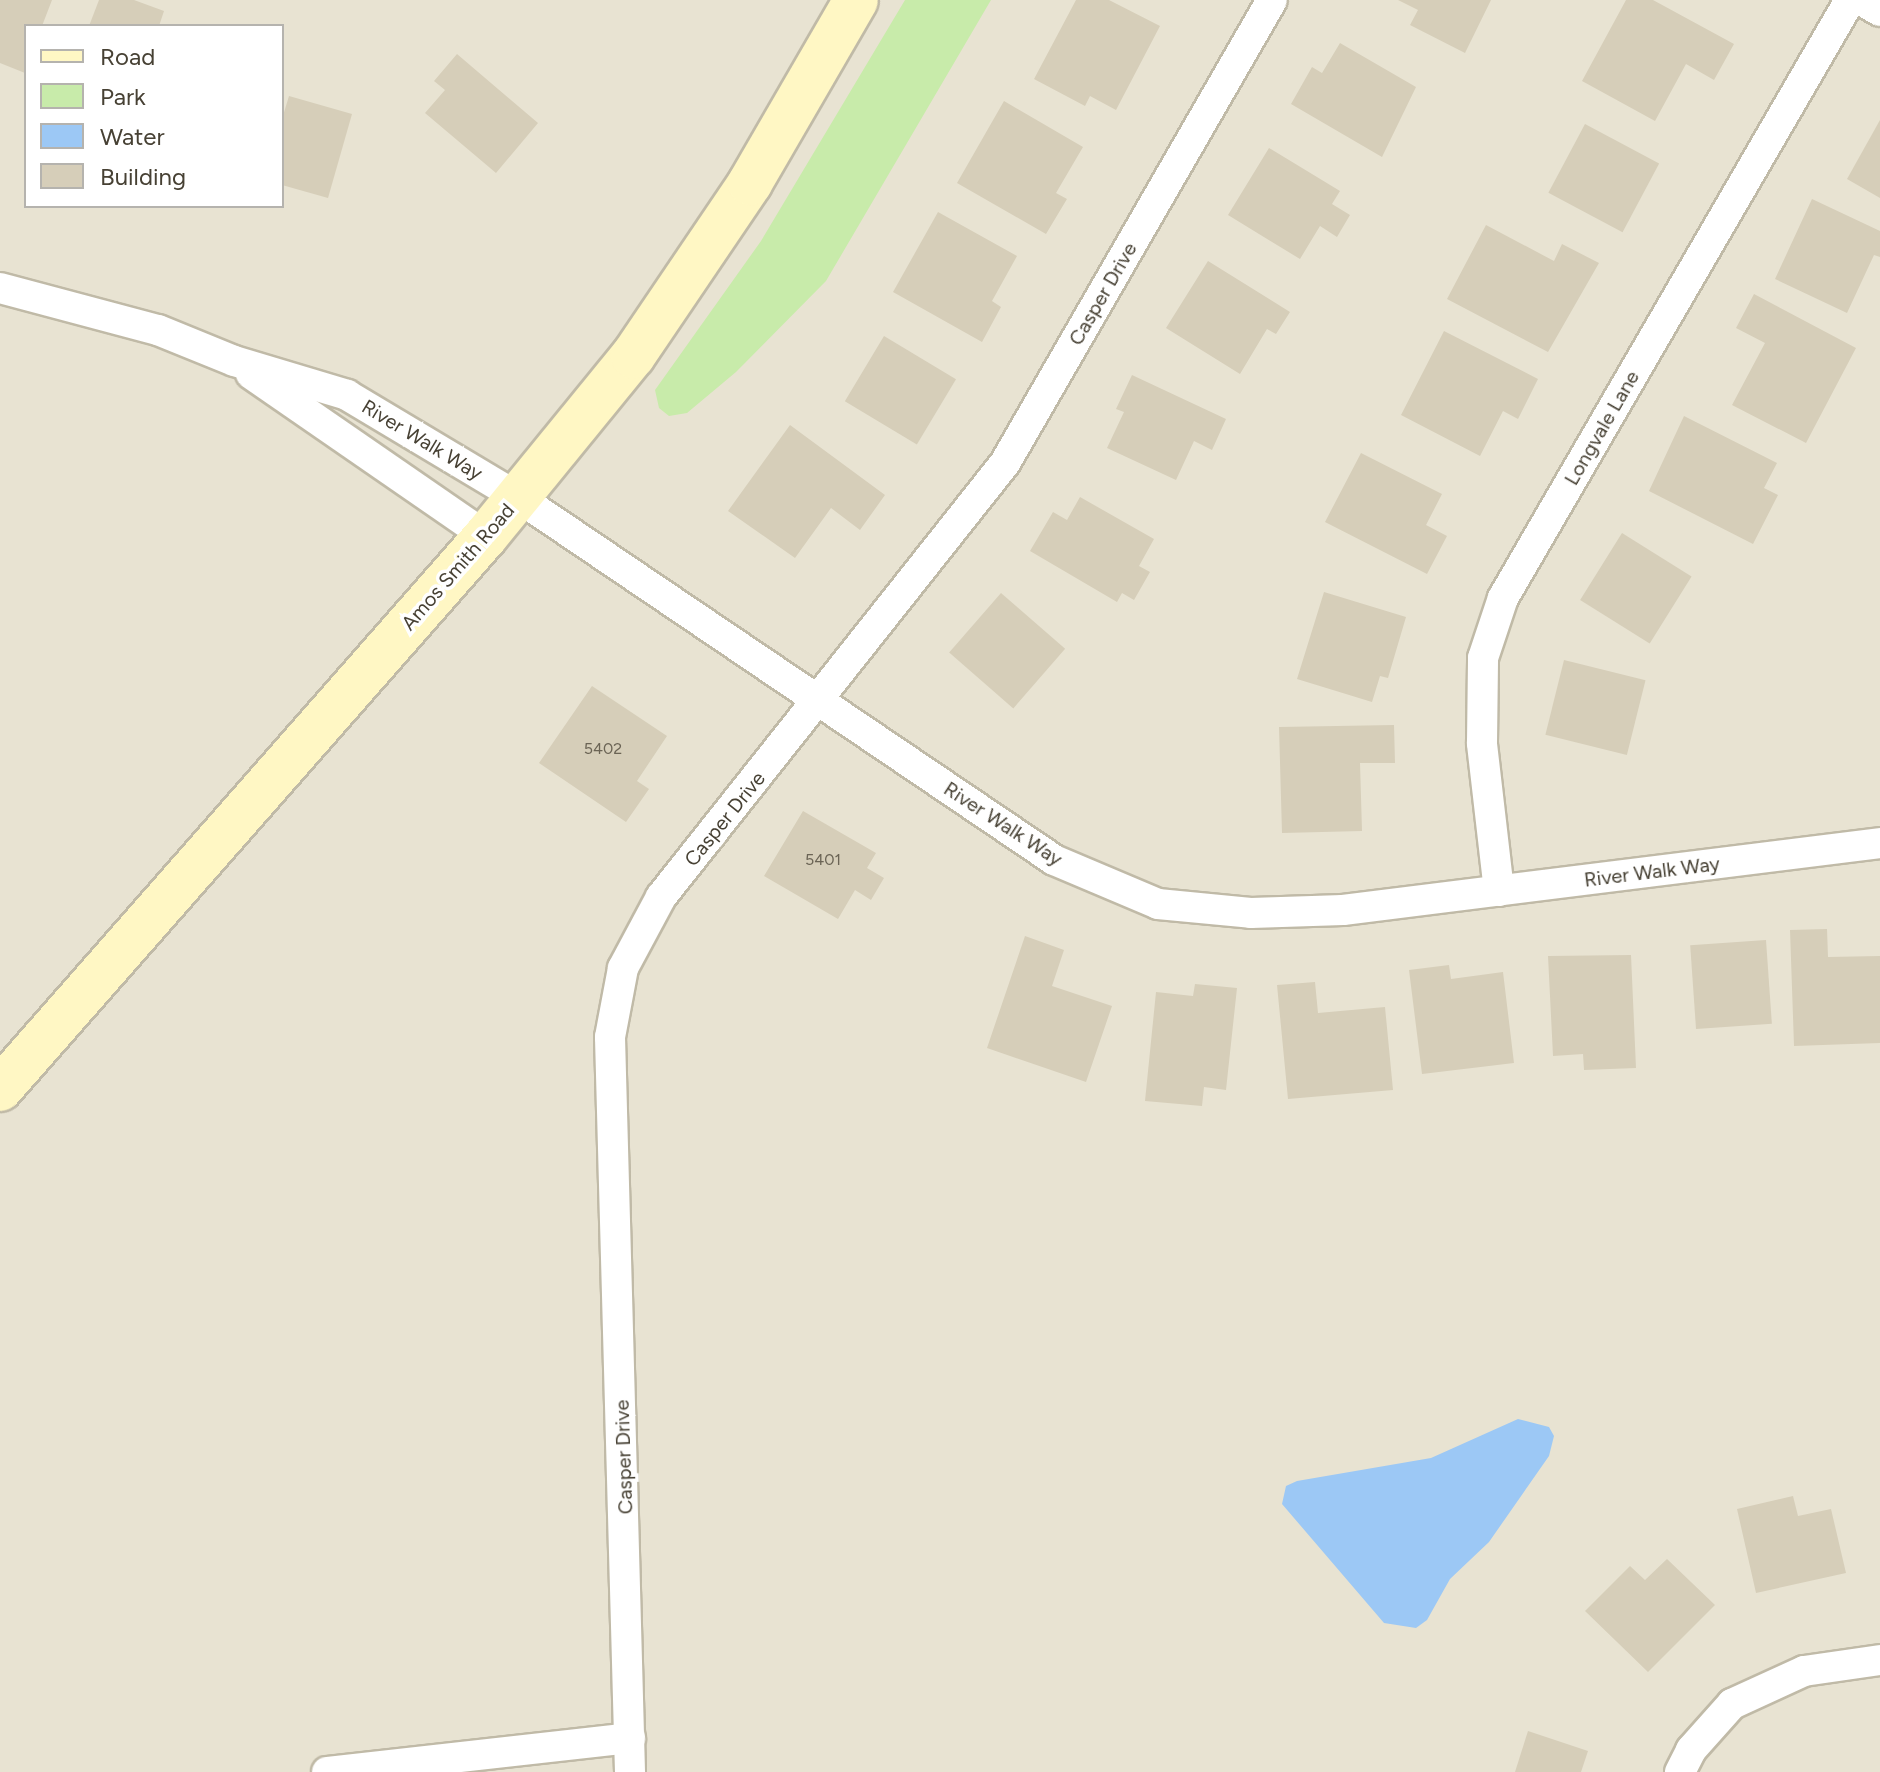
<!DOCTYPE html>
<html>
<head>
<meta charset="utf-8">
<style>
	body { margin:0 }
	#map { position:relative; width:1880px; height:1772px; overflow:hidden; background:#f4f1e5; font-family:Figtree,sans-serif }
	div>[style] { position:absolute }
	.residential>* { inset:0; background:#e8e3d2 }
	.green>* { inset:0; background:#c8ebaa }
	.water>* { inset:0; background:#9cc8f5 }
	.building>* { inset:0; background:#d6ceb9; transform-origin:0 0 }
	.roads { filter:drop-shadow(2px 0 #c0baa7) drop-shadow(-2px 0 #c0baa7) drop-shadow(0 2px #c0baa7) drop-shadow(0 -2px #c0baa7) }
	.street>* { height:30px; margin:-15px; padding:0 15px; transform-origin:15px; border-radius:15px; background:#fff }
	.secondary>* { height:44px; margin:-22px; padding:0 22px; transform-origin:22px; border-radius:22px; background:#fff7c4 }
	span { translate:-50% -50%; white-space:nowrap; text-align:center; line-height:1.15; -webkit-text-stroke:7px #fff; paint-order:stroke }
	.number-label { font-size:16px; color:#6b6455 }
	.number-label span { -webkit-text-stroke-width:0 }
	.street-label { font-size:20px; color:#474134 }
	.legend { position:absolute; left:24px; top:24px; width:260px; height:184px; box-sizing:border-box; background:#fff; border:2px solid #b5b3ae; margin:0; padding:10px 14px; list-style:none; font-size:24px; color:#474134 }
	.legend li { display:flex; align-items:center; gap:16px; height:40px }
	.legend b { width:40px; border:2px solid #b5b3ae }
</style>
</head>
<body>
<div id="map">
	<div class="residential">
		<div style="clip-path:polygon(evenodd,0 0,1880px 0,1880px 1772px,0 1772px,0 0,26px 26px,282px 26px,282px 206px,26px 206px,26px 26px)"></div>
	</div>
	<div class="green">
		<div style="clip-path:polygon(905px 0,991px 0,826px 281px,736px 372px,687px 413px,669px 416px,659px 408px,655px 390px,761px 241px)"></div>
	</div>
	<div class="water">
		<div style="clip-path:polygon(1518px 1419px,1549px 1427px,1554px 1436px,1549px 1456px,1489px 1542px,1450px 1579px,1427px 1620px,1416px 1628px,1384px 1623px,1282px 1504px,1286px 1486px,1297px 1481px,1431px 1458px)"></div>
	</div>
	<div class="building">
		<div style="clip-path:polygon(0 0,52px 0,42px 26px,26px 26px,25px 73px,0 63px)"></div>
		<div style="clip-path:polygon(99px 0,134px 0,164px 11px,159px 26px,89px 26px)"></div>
		<div style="clip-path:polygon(1076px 0,1109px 0,1160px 26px,1116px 110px,1090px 96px,1085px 106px,1034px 79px)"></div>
		<div style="clip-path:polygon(1398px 0,1491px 0,1465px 53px,1410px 25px,1418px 10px)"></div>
		<div style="clip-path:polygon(1626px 0,1653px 0,1734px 44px,1714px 80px,1686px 64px,1655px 121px,1582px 81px)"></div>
		<div style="clip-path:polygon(1340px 43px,1416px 87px,1382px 157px,1291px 104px,1312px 67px,1322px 73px)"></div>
		<div style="clip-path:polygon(457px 54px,538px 123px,496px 173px,425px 113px,445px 90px,434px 81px)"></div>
		<div style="clip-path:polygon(289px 96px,352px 114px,328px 198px,282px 185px,282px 119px)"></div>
		<div style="clip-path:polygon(1004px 101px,1083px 147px,1056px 193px,1067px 199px,1046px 234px,957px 183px)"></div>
		<div style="clip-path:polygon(1880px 120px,1880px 198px,1847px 179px)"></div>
		<div style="left:1585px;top:124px;width:84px;height:78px;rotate:28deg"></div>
		<div style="clip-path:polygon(1269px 148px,1340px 191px,1332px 204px,1350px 215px,1337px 237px,1320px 226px,1300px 259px,1228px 215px)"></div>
		<div style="clip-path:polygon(1812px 199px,1880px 231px,1880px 257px,1874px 255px,1847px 313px,1775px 279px)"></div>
		<div style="clip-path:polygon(938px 212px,1017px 256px,992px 301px,1001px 307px,982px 342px,893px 292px)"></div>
		<div style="clip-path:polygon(1486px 225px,1554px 261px,1562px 244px,1599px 263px,1548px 352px,1447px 299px)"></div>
		<div style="clip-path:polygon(1208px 261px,1290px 312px,1276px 334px,1267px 329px,1240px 374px,1166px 328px)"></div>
		<div style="clip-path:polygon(1754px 294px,1856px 348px,1806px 443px,1732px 405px,1765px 343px,1736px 328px)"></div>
		<div style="clip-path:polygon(1444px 331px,1538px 379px,1518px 419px,1503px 411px,1480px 456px,1401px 415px)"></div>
		<div style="left:884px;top:336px;width:84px;height:76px;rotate:31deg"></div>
		<div style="clip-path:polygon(1132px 375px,1226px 419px,1212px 450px,1194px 441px,1176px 480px,1107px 448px,1124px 412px,1116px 409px)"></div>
		<div style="clip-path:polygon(1684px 416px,1777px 463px,1764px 488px,1778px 495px,1753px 544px,1649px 491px)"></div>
		<div style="clip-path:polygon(790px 425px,885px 495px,860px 530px,831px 508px,795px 558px,728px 511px)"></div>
		<div style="clip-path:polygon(1361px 453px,1442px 494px,1426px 525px,1447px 536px,1427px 574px,1325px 522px)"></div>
		<div style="clip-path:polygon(1080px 497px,1154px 539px,1139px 566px,1150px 572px,1134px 600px,1122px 593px,1117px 602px,1030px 551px,1053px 512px,1067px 520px)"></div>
		<div style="left:1622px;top:533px;width:82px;height:79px;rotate:32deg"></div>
		<div style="clip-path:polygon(1324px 592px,1406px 617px,1388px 678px,1380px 676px,1372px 702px,1297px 679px)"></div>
		<div style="left:1001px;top:593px;width:85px;height:79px;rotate:41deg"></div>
		<div style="left:1564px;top:660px;width:84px;height:77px;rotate:14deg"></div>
		<div style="clip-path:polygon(592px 686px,667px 736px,637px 781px,649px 789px,626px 822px,539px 763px)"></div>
		<div style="clip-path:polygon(1394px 725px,1395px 763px,1360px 763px,1362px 831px,1282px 833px,1279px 727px)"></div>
		<div style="clip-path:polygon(803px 811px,876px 853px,867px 868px,884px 878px,871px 900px,855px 890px,838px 919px,764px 876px)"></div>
		<div style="clip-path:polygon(1827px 929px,1828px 957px,1880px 956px,1880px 1043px,1794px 1046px,1790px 930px)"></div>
		<div style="clip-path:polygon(1025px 936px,1064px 950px,1052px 986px,1112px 1006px,1086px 1082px,987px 1048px)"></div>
		<div style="left:1766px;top:940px;width:84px;height:76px;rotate:86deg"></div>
		<div style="clip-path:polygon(1631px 955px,1636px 1068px,1584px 1070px,1583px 1054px,1553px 1056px,1548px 956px)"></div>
		<div style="clip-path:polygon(1449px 965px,1451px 979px,1503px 972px,1514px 1063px,1422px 1074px,1409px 970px)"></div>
		<div style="clip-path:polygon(1315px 982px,1318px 1013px,1385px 1007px,1393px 1090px,1288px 1099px,1277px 985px)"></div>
		<div style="clip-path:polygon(1195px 984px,1237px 988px,1226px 1090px,1204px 1087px,1202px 1106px,1145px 1101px,1156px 992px,1193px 996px)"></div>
		<div style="clip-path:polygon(1793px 1496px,1798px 1516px,1831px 1509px,1846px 1573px,1756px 1593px,1737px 1509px)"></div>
		<div style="clip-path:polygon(1667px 1559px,1715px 1605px,1648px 1672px,1585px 1611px,1630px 1566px,1645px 1580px)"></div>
		<div style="clip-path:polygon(1528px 1731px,1588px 1751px,1581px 1772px,1515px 1772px)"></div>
	</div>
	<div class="roads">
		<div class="street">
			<div style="left:1861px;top:0;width:22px;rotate:30deg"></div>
			<div style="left:0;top:288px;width:163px;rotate:14.9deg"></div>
			<div style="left:158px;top:330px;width:82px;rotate:22.2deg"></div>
			<div style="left:234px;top:361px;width:118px;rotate:16.7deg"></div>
			<div style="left:347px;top:395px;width:200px;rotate:30.9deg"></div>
			<div style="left:519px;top:498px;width:646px;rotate:34.08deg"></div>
			<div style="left:1054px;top:860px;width:113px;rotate:22.9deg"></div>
			<div style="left:1158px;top:904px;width:93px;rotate:5.5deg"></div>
			<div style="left:1251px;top:913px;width:92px;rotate:-1.9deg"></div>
			<div style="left:1343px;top:910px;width:541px;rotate:-7.11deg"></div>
			<div style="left:251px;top:374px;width:285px;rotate:34.6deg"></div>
			<div style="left:1499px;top:891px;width:149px;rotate:-96.6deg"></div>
			<div style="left:1482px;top:743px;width:85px;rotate:-89.3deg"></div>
			<div style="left:1483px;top:658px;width:63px;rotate:-71.6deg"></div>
			<div style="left:1503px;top:598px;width:691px;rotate:-59.87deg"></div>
			<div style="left:327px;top:1772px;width:305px;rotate:-6.4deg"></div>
			<div style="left:630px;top:1772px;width:735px;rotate:-91.56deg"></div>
			<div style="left:610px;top:1037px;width:70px;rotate:-79.3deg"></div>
			<div style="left:623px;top:968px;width:81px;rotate:-61.8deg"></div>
			<div style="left:661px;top:897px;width:554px;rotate:-51.6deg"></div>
			<div style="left:1005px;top:463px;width:534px;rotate:-60.03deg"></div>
			<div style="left:1680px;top:1772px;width:25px;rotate:-63deg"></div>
			<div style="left:1691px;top:1750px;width:62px;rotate:-48.3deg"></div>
			<div style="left:1732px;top:1704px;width:79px;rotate:-24.6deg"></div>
			<div style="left:1804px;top:1671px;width:77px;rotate:-8.2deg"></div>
		</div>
		<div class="secondary">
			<div style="left:0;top:1089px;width:736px;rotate:-48.69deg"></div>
			<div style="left:486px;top:536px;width:232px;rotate:-50.8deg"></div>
			<div style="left:633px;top:356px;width:209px;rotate:-55.9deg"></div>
			<div style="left:750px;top:183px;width:211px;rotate:-59.9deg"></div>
		</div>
	</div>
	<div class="number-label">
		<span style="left:603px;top:749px">5402</span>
		<span style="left:823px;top:860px">5401</span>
	</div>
	<div class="street-label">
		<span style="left:1103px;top:294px;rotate:-60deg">Casper Drive</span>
		<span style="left:1602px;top:428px;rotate:-60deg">Longvale Lane</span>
		<span style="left:422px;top:440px;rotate:31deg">River Walk Way</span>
		<span style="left:458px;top:567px;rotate:-49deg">Amos Smith Road</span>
		<span style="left:725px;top:819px;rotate:-51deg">Casper Drive</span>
		<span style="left:1003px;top:824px;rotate:33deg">River Walk Way</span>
		<span style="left:1652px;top:872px;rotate:-7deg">River Walk Way</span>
		<span style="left:624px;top:1457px;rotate:-92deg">Casper Drive</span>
	</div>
	<ul class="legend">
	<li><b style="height:10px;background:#fff7c4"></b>Road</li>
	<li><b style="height:22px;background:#c8ebaa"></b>Park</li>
	<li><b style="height:22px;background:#9cc8f5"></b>Water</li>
	<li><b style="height:22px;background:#d6ceb9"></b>Building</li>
	</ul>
</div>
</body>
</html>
